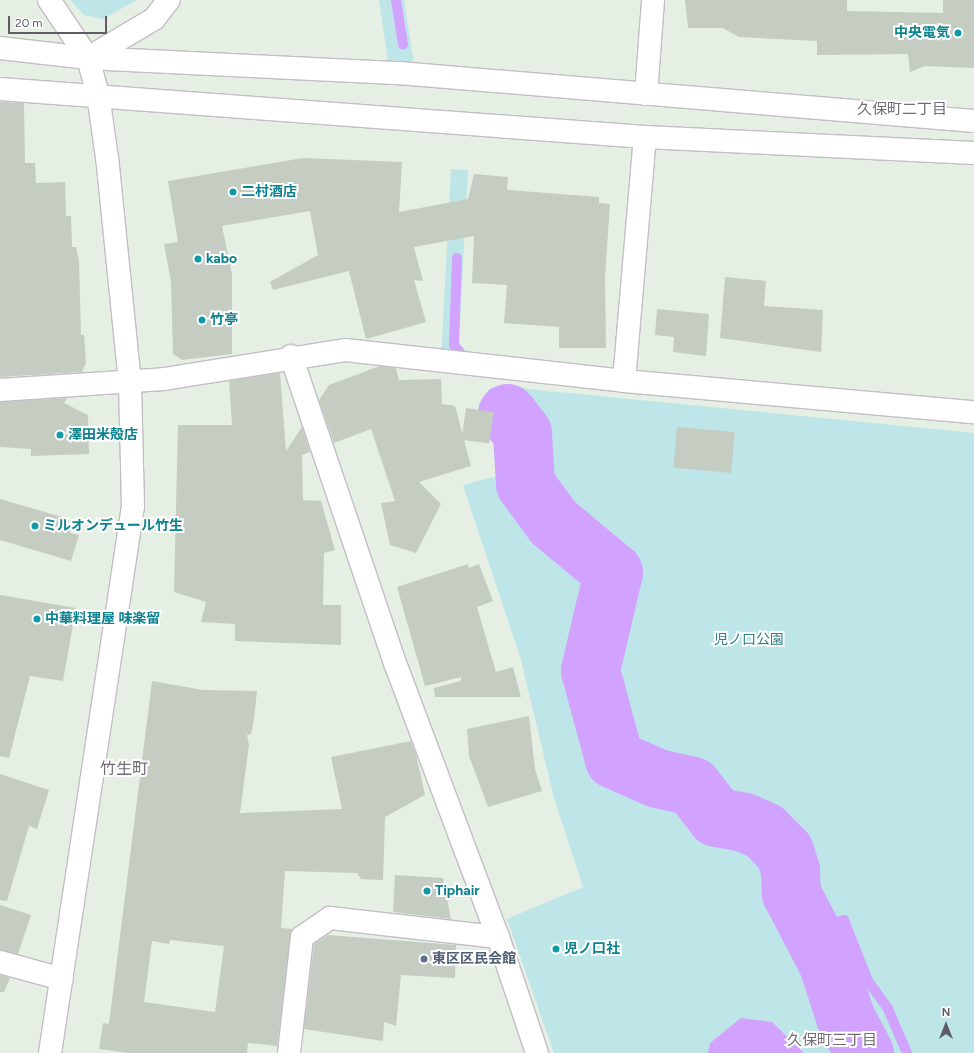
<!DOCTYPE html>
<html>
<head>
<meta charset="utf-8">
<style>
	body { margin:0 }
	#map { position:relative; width:974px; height:1053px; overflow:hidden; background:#e5efe3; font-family:Figtree,"Noto Sans JP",sans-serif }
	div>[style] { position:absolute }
	.green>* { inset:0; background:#bee6e8; transform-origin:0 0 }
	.water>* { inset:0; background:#d1a3ff }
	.stream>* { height:10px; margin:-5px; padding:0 5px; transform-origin:5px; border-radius:5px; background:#d1a3ff }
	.river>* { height:59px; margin:-29.5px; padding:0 29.5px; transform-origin:29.5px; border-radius:29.5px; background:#d1a3ff }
	.building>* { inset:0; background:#c5cdc2; transform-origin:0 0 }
	.roads { filter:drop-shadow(1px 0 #c3bdc5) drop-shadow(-1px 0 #c3bdc5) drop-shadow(0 1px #c3bdc5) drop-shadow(0 -1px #c3bdc5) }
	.minor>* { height:22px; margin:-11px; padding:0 11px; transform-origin:11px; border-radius:11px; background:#fff }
	.tertiary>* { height:22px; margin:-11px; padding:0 11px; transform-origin:11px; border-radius:11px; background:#fff }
	.dots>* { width:11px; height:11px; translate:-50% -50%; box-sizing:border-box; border:2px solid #fff; border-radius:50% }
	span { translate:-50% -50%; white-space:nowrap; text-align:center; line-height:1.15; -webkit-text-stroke:4px #fff; paint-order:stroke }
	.culture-label { font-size:14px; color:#0d838f; font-weight:700 }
	.right { translate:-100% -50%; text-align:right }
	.left { translate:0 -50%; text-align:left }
	.park-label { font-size:14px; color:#2f7e88 }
	.service-label { font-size:14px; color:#4e5e75; font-weight:700 }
	.neighbourhood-label { font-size:15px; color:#726c77 }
	.quarter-label { font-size:16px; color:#726c77 }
	.north { position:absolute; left:926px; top:1005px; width:40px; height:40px; -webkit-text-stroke:3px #fff; paint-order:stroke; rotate:0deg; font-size:11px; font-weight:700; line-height:16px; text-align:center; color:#615b65 }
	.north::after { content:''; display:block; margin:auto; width:14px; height:18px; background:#615b65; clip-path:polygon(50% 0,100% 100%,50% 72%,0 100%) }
	.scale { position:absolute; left:8px; top:16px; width:99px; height:18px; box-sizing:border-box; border:2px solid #615b65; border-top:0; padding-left:5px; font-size:12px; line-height:14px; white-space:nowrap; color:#615b65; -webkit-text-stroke:3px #fff; paint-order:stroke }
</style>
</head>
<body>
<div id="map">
	<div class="green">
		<div style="clip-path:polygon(70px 0,137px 0,103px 19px,84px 15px)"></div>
		<div style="clip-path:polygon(379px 0,404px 0,415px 70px,389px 68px)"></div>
		<div style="left:451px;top:169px;width:17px;height:185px;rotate:3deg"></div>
		<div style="clip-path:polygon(507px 387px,974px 433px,974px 1053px,554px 1053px,507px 919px,583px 887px,554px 798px,521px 660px,463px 485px,497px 476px)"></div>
	</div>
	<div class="water">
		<div style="clip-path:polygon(741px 791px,771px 805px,799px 825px,814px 852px,815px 871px,809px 879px,798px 879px,790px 870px,784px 851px,764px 831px,738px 820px)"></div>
		<div style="clip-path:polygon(741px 1018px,772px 1022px,804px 1053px,708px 1053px,710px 1043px)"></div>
	</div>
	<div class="stream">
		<div style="left:396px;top:0;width:45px;rotate:81deg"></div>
		<div style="left:457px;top:258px;width:87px;rotate:92deg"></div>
		<div style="left:454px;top:345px;width:13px;rotate:51deg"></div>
		<div style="left:493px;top:393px;width:24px;rotate:55deg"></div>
		<div style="left:810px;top:928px;width:35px;rotate:-13deg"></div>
		<div style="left:844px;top:920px;width:66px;rotate:68.5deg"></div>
		<div style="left:868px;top:981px;width:34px;rotate:54deg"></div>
		<div style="left:888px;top:1009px;width:48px;rotate:66.6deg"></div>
	</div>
	<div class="river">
		<div style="left:507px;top:413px;width:25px;rotate:53deg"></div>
		<div style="left:522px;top:433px;width:51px;rotate:86.6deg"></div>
		<div style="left:525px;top:484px;width:47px;rotate:53.6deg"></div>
		<div style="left:553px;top:522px;width:78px;rotate:39.8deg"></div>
		<div style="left:613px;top:572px;width:101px;rotate:103.2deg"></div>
		<div style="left:590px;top:670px;width:92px;rotate:74.9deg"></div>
		<div style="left:614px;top:759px;width:47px;rotate:23.8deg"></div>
		<div style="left:657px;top:778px;width:36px;rotate:13deg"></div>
		<div style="left:692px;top:786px;width:39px;rotate:52deg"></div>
		<div style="left:716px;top:817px;width:28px;rotate:10deg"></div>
		<div style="left:744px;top:822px;width:22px;rotate:24deg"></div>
		<div style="left:764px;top:831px;width:28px;rotate:45deg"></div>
		<div style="left:784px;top:851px;width:20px;rotate:72deg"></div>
		<div style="left:790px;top:870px;width:23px;rotate:88deg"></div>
		<div style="left:791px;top:893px;width:80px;rotate:62.5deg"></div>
		<div style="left:828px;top:964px;width:56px;rotate:72.2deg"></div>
		<div style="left:845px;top:1017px;width:41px;rotate:62.2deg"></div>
	</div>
	<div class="building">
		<div style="clip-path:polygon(685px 0,847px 0,847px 11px,943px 13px,943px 0,974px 0,974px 68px,925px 66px,910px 72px,908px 54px,817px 55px,817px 41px,739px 37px,723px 28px,688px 28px)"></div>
		<div style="clip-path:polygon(0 102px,24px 103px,25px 163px,35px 163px,36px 183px,65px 182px,66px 216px,71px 216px,72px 247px,76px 247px,79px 261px,81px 335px,84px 335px,86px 363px,82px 372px,0 377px)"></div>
		<div style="clip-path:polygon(303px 158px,402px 162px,399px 212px,468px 199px,474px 174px,508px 177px,507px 190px,599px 197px,599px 203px,610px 204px,605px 278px,606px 348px,559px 348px,559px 327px,504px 323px,507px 285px,472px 283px,474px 236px,414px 247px,423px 281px,414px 280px,426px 322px,366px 339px,349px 271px,273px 290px,270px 282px,318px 255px,310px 211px,222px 226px,232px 274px,232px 354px,182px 360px,173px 354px,171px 282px,164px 244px,178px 242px,168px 181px)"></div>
		<div style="clip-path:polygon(725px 277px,766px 281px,764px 306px,823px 310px,821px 352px,720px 338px)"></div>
		<div style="clip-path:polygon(657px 309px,709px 314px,706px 356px,673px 352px,674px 337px,655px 335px)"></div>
		<div style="clip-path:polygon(380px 366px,396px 368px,399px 380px,441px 379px,442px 404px,455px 406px,471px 466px,419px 482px,441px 504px,416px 553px,390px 545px,381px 503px,395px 501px,371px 429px,334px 443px,319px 400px,329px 385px)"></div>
		<div style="clip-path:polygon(280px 373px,286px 451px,302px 427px,310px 452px,302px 455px,303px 500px,321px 501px,335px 550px,324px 553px,323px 605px,341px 605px,341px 645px,235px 641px,235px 624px,201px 622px,206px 602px,174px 592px,178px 425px,232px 425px,229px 381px)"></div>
		<div style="clip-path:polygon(67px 398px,64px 403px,88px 415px,89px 454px,31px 456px,31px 449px,0 447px,0 402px)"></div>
		<div style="left:466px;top:408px;width:28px;height:32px;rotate:8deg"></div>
		<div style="left:677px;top:427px;width:58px;height:41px;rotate:5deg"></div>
		<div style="clip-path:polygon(0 499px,69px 519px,70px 533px,79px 535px,71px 561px,0 540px)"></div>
		<div style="clip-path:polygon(468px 564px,469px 568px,479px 564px,493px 601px,477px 607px,496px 672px,513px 667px,521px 697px,435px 697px,434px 688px,461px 681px,461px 677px,425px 686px,397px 587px)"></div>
		<div style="clip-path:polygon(0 595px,76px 608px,63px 681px,30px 676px,9px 758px,0 756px)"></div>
		<div style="clip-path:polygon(evenodd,152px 681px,203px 690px,257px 691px,254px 719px,251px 734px,247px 735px,249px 745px,240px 813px,342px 809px,331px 757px,411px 741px,416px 755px,425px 795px,385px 817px,383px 880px,361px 879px,357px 873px,285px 871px,281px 928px,293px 929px,277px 1046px,248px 1043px,247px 1053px,128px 1053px,99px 1049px,103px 1023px,109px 1024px,152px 681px,170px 940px,224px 946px,215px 1012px,144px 1002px,152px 941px,169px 944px,170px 940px)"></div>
		<div style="clip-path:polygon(529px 716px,535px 769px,542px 791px,488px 807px,469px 756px,467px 729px)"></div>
		<div style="clip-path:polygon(0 774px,49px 790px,37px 829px,29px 826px,7px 901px,0 900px)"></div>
		<div style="clip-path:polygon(395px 875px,443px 878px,451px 919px,393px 912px)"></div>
		<div style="clip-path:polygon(0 905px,31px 915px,18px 954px,0 950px)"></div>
		<div style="clip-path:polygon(328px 935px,456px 945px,455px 978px,401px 975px,396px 1026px,384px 1022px,383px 1041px,304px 1029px,314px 944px)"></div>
		<div style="clip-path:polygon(0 975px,10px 978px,4px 992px,0 992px)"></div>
	</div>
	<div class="roads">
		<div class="minor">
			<div style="left:49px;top:0;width:70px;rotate:56.1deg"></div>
			<div style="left:88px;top:58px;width:77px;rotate:-30.6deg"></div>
			<div style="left:154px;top:19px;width:24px;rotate:-52deg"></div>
			<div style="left:646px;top:94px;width:94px;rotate:-85.7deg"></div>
			<div style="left:291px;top:356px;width:324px;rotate:71.3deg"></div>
			<div style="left:395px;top:663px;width:293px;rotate:69.4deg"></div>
			<div style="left:498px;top:937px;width:122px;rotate:71.4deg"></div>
			<div style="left:624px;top:381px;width:245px;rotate:-85.1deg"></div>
			<div style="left:0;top:390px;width:164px;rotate:-3.8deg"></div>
			<div style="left:164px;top:379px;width:183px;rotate:-9.1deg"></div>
			<div style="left:345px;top:350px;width:281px;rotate:6.3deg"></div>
			<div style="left:624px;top:381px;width:351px;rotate:5.1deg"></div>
			<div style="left:0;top:962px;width:64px;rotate:15.3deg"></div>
			<div style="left:289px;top:1053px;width:117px;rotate:-83.6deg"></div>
			<div style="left:302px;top:937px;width:34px;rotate:-34deg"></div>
			<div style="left:330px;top:918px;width:169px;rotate:6.5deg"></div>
		</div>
		<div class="tertiary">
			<div style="left:0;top:48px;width:89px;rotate:6.5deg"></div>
			<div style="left:88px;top:58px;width:311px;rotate:2.8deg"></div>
			<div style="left:399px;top:73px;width:577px;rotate:4.77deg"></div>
			<div style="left:0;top:89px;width:647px;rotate:4.26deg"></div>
			<div style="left:645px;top:137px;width:329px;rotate:2.8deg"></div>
			<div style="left:50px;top:1053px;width:553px;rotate:-81.37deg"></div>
			<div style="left:133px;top:506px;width:123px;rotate:-91.4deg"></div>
			<div style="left:130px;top:383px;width:226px;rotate:-95.8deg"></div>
			<div style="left:107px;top:158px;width:64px;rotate:-98.1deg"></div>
			<div style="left:98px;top:95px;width:38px;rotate:-105deg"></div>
		</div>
	</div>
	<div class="dots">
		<div style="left:958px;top:33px;background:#0f9aa8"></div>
		<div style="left:233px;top:192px;background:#0f9aa8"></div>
		<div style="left:198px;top:259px;background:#0f9aa8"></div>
		<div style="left:202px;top:320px;background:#0f9aa8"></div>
		<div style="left:60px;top:435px;background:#0f9aa8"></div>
		<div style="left:35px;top:526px;background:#0f9aa8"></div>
		<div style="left:37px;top:619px;background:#0f9aa8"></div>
		<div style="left:427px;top:891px;background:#0f9aa8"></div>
		<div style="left:556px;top:949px;background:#0f9aa8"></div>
		<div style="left:424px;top:959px;background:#5c6f8a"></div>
	</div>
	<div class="culture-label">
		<span class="right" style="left:950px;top:33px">中央電気</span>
		<span class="left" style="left:241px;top:192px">二村酒店</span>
		<span class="left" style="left:206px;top:259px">kabo</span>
		<span class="left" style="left:210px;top:320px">竹亭</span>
		<span class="left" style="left:68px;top:435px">澤田米殻店</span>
		<span class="left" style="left:43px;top:526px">ミルオンデュール竹生</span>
		<span class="left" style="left:45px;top:619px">中華料理屋 味楽留</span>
		<span class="left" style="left:435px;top:891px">Tiphair</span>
		<span class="left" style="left:564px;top:949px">児ノ口社</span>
	</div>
	<div class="park-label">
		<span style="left:749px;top:640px">児ノ口公園</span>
	</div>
	<div class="service-label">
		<span class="left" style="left:432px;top:959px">東区区民会館</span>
	</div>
	<div class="neighbourhood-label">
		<span style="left:902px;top:110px">久保町二丁目</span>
		<span style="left:832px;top:1041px">久保町三丁目</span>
	</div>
	<div class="quarter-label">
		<span style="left:124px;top:769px">竹生町</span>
	</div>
	<div class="north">N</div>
	<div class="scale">20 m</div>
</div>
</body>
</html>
